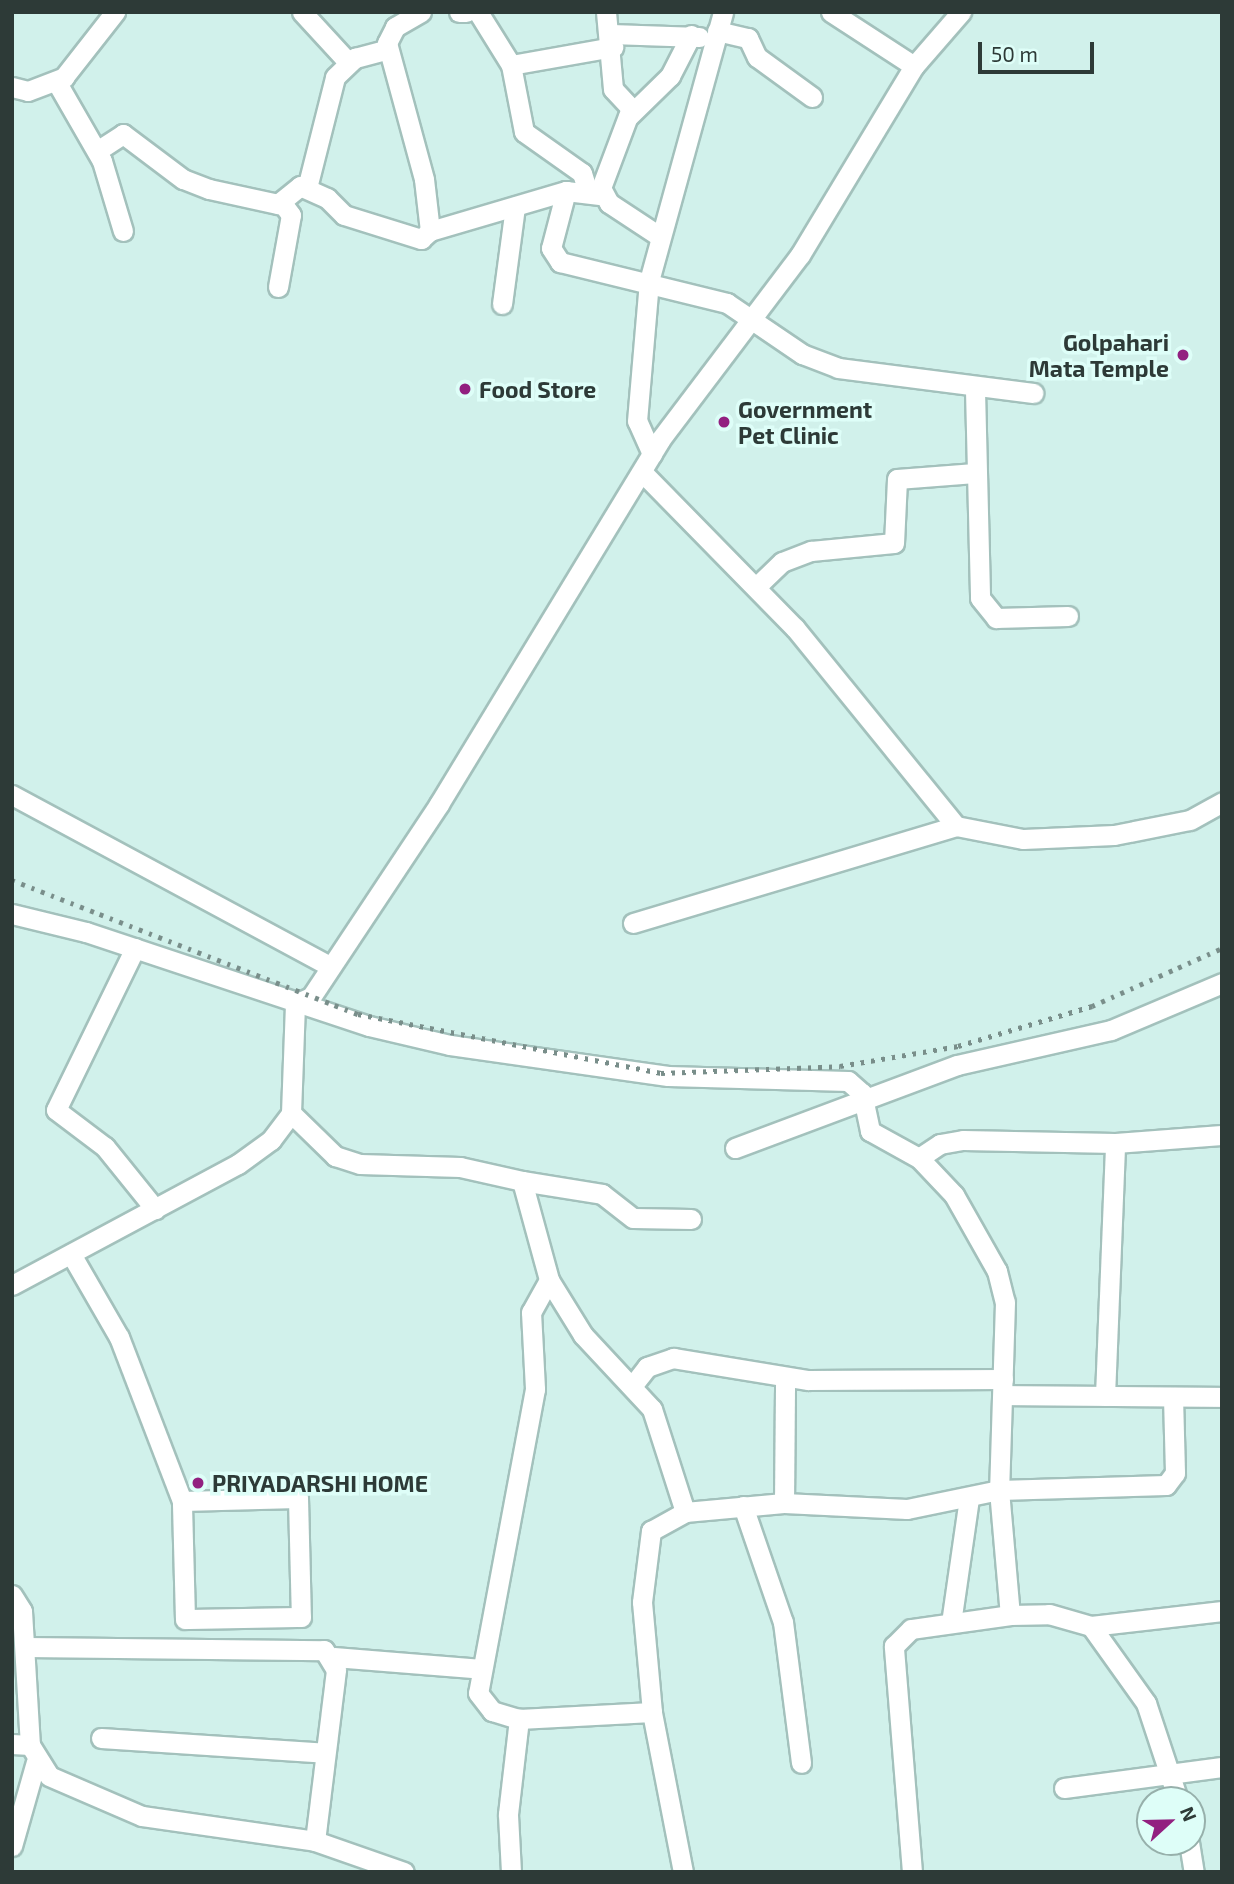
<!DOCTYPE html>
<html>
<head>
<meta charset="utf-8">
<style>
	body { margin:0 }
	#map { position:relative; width:1234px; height:1884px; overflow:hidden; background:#d1f1eb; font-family:"Exo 2",sans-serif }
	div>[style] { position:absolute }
	.roads { filter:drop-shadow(2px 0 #a3c1bc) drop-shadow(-2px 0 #a3c1bc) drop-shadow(0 2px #a3c1bc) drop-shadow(0 -2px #a3c1bc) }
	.minor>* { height:19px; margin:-9.5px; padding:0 9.5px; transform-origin:9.5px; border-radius:9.5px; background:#fff }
	.rail>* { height:4.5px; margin-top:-2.25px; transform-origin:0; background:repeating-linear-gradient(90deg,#798e8a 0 3.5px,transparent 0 10.5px) }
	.dots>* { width:19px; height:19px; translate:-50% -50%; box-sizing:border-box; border:4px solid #defef8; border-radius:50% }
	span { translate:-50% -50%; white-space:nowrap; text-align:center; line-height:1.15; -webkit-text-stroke:7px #defef8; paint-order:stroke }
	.poi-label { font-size:23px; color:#2d3a37; font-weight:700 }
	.right { translate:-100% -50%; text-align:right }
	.left { translate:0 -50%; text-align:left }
	.frame { position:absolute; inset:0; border:14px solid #2d3a37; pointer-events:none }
	.north { position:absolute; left:1136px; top:1786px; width:70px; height:70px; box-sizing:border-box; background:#defef8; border:2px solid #97b0ab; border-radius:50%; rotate:68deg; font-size:19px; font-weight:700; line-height:28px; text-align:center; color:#2d3a37 }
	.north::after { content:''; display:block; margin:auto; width:24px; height:32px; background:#922080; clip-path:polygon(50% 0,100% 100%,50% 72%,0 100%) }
	.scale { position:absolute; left:978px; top:42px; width:116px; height:32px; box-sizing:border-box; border:4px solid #2d3a37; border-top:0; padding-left:9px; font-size:21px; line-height:24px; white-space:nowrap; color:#2d3a37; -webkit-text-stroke:5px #defef8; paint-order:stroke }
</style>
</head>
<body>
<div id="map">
	<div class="roads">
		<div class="minor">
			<div style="left:302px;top:12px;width:68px;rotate:47.4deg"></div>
			<div style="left:459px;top:12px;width:7px"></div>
			<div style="left:478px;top:12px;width:62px;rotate:58.1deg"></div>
			<div style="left:511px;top:65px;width:104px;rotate:-10deg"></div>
			<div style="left:606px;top:12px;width:77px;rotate:84.8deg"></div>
			<div style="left:613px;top:89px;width:26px;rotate:47deg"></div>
			<div style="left:631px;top:108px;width:85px;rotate:110.6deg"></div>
			<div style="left:601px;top:188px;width:17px;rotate:62deg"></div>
			<div style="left:609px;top:203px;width:60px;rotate:33.4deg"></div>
			<div style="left:831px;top:12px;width:99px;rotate:33deg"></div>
			<div style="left:717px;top:31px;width:32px;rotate:13deg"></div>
			<div style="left:748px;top:38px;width:21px;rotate:65deg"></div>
			<div style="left:757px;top:57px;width:68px;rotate:36deg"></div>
			<div style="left:611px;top:34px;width:88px;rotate:2deg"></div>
			<div style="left:511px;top:65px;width:68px;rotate:79deg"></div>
			<div style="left:524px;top:132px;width:71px;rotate:35.3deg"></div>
			<div style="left:582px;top:173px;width:17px;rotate:73deg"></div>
			<div style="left:56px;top:81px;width:92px;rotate:60.1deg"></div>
			<div style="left:102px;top:161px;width:73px;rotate:73.3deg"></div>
			<div style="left:12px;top:87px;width:16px;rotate:14deg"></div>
			<div style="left:28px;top:91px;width:39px;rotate:-21deg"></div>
			<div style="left:64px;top:77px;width:83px;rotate:-51.9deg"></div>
			<div style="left:628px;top:117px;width:59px;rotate:-44.3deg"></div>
			<div style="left:670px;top:76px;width:46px;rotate:-62.9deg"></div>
			<div style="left:97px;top:151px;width:31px;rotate:-33deg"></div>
			<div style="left:123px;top:134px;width:75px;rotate:36.9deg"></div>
			<div style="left:183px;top:179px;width:28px;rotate:21deg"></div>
			<div style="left:209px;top:189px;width:71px;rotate:12.3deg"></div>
			<div style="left:278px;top:204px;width:28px;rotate:-39deg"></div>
			<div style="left:300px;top:186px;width:30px;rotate:24deg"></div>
			<div style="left:327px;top:198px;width:24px;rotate:45deg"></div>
			<div style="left:344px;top:215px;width:81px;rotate:17.3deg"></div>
			<div style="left:421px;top:239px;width:12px;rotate:-42deg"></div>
			<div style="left:430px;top:231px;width:52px;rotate:-96.6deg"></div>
			<div style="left:424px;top:179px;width:141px;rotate:-105.2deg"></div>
			<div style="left:387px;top:43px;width:18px;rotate:-63deg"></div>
			<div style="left:395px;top:27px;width:30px;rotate:-30deg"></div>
			<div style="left:307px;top:188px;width:114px;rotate:-75.8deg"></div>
			<div style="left:335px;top:77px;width:28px;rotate:-44deg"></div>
			<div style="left:355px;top:58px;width:34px;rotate:-15deg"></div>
			<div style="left:566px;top:191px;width:59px;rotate:104.7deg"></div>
			<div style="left:551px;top:248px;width:17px;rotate:57deg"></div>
			<div style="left:560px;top:262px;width:172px;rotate:13.8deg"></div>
			<div style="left:727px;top:303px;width:91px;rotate:34.2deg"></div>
			<div style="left:802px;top:354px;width:39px;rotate:21deg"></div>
			<div style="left:838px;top:368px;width:197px;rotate:7.3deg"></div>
			<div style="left:430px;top:231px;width:142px;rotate:-16.4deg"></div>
			<div style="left:566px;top:191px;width:38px;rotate:7deg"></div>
			<div style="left:278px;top:287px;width:73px;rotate:-79.8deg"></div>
			<div style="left:291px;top:215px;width:15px;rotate:-127deg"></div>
			<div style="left:502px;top:304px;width:98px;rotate:-82.4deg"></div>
			<div style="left:975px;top:390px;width:208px;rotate:88.6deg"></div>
			<div style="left:980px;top:598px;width:26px;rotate:51deg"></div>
			<div style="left:996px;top:618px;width:72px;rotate:-1.6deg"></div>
			<div style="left:652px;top:454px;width:36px;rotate:-114deg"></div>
			<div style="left:637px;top:421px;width:141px;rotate:-85.1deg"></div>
			<div style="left:649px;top:281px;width:279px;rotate:-74.6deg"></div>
			<div style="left:642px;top:472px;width:219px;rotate:45.6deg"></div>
			<div style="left:795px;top:628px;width:255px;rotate:50.9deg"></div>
			<div style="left:756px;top:587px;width:36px;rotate:-44deg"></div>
			<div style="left:782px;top:562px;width:31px;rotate:-21deg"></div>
			<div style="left:811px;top:551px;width:83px;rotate:-5.5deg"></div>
			<div style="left:894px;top:543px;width:64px;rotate:-87.3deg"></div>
			<div style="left:897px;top:479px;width:78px;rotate:-4.4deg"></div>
			<div style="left:12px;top:795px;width:362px;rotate:28.3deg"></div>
			<div style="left:12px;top:914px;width:76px;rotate:13.7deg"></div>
			<div style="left:86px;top:932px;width:298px;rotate:18.4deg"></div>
			<div style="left:369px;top:1026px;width:83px;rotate:13.2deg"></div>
			<div style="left:450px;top:1045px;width:220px;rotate:8.1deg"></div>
			<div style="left:668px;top:1076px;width:180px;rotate:1.6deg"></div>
			<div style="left:848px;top:1081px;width:18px;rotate:41deg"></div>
			<div style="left:862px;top:1093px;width:39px;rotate:78deg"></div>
			<div style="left:870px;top:1131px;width:56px;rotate:28.9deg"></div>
			<div style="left:919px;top:1158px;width:51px;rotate:46.6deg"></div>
			<div style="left:954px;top:1195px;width:87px;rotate:60.5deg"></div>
			<div style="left:997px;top:1271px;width:32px;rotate:76deg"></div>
			<div style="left:1005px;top:1302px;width:188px;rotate:91.8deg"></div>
			<div style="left:999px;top:1490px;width:167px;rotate:-1.7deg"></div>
			<div style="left:1166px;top:1485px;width:15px;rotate:-53deg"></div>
			<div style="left:1175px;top:1473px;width:76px;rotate:-91.5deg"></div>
			<div style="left:633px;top:923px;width:337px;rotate:-16.7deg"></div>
			<div style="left:956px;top:826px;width:68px;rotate:11deg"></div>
			<div style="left:1023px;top:839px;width:91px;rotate:-2.5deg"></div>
			<div style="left:1114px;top:835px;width:77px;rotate:-11.2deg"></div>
			<div style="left:1190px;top:820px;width:37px;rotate:-29deg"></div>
			<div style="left:135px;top:948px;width:180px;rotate:116deg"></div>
			<div style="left:56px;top:1110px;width:61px;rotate:37.1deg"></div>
			<div style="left:105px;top:1147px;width:80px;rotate:51.1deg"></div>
			<div style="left:291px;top:1113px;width:62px;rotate:44.3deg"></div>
			<div style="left:335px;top:1156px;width:26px;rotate:18deg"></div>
			<div style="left:360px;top:1164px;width:100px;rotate:1.7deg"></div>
			<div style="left:460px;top:1167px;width:64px;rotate:12.7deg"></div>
			<div style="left:522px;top:1181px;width:103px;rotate:74.7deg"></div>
			<div style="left:549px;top:1280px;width:65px;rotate:58.3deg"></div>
			<div style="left:583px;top:1335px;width:101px;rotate:47deg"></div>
			<div style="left:652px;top:1409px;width:108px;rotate:72.2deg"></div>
			<div style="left:685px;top:1512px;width:99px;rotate:-5.2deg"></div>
			<div style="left:784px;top:1503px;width:123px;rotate:2.8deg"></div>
			<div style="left:907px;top:1509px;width:94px;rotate:-11.7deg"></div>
			<div style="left:999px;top:1490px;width:125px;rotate:85deg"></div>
			<div style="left:1010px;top:1615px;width:39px;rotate:-1deg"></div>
			<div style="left:1049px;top:1614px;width:44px;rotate:15.9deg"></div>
			<div style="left:1091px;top:1626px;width:95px;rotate:54.5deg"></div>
			<div style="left:1146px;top:1703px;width:102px;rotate:71.7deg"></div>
			<div style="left:735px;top:1148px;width:237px;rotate:-20.5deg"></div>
			<div style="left:957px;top:1065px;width:158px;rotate:-12.8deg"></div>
			<div style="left:1111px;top:1030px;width:121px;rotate:-22.9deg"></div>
			<div style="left:919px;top:1158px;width:25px;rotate:-34deg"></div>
			<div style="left:940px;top:1144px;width:23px;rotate:-10deg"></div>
			<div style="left:963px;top:1140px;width:152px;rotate:1.1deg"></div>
			<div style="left:1115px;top:1143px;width:107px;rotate:-4.3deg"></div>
			<div style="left:522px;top:1181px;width:81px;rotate:9.2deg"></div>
			<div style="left:602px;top:1194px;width:39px;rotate:38deg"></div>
			<div style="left:633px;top:1218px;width:58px;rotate:1deg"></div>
			<div style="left:71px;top:1254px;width:96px;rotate:60deg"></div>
			<div style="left:119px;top:1337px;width:176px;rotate:69deg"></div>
			<div style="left:182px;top:1501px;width:116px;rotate:-1.5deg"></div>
			<div style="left:298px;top:1498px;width:119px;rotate:88.6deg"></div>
			<div style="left:301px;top:1617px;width:116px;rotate:179deg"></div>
			<div style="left:185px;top:1619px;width:118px;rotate:-91.5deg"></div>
			<div style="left:549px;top:1280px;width:37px;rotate:119deg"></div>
			<div style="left:531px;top:1312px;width:77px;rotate:87deg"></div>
			<div style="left:535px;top:1389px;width:309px;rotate:100.6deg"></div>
			<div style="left:478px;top:1693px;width:23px;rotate:52deg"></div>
			<div style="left:492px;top:1711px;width:28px;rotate:17deg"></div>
			<div style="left:519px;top:1719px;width:133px;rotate:-3deg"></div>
			<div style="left:12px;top:1285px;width:256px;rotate:-28.2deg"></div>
			<div style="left:238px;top:1164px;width:41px;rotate:-36deg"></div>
			<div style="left:271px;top:1140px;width:34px;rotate:-53deg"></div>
			<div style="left:291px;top:1113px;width:109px;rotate:-87.9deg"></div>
			<div style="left:295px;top:1004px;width:17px;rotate:-24deg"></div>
			<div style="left:311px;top:997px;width:232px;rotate:-56.4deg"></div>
			<div style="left:439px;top:804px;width:426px;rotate:-58.7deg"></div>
			<div style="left:660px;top:440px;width:232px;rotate:-52.9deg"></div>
			<div style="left:800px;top:255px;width:221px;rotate:-58.9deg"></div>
			<div style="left:914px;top:66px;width:72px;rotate:-49deg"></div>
			<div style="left:633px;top:1385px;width:23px;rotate:-52deg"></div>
			<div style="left:647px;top:1367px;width:28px;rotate:-19deg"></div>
			<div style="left:673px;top:1358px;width:137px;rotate:9.3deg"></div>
			<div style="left:808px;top:1380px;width:195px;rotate:-0.3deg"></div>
			<div style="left:1004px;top:1395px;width:218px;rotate:0.5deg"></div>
			<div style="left:1105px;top:1396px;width:253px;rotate:-87.7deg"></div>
			<div style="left:784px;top:1503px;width:125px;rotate:-89.5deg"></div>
			<div style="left:743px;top:1506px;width:123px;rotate:71deg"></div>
			<div style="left:783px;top:1622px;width:142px;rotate:82.7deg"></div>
			<div style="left:12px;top:1595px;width:19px;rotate:58deg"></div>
			<div style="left:22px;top:1611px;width:134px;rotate:86.6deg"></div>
			<div style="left:30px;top:1745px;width:36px;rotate:58deg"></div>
			<div style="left:49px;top:1776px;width:101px;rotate:23.3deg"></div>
			<div style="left:142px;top:1816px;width:175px;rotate:8.2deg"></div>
			<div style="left:315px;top:1841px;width:94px;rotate:19.2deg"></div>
			<div style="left:951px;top:1623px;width:126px;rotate:-81.8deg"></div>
			<div style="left:1091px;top:1626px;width:132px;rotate:-6.5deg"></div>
			<div style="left:25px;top:1647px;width:299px;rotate:0.6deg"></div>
			<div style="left:324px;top:1650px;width:23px;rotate:59deg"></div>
			<div style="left:336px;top:1670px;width:172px;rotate:97deg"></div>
			<div style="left:334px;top:1657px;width:148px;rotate:4.6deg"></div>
			<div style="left:101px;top:1738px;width:224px;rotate:3.8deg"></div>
			<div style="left:12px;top:1744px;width:18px;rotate:3deg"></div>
			<div style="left:1064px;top:1788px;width:159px;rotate:-7.6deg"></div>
			<div style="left:1189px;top:1842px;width:30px;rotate:81deg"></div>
			<div style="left:12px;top:1846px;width:87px;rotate:-74.1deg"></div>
			<div style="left:511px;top:1872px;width:58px;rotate:-93deg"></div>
			<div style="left:508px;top:1814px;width:96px;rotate:-83.4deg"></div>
			<div style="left:683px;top:1872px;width:163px;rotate:-101deg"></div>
			<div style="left:652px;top:1712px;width:110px;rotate:-95.2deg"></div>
			<div style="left:642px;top:1602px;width:72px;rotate:-82.8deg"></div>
			<div style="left:651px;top:1531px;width:39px;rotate:-29deg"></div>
			<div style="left:912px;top:1872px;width:227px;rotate:-94.6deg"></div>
			<div style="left:894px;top:1646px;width:24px;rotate:-45deg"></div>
			<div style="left:911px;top:1629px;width:100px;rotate:-8deg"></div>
		</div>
	</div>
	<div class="rail">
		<div style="left:12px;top:880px;width:371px;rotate:21.2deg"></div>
		<div style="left:358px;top:1014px;width:309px;rotate:11deg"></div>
		<div style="left:661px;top:1073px;width:179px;rotate:-2.2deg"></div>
		<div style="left:840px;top:1066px;width:120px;rotate:-9.6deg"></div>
		<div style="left:958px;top:1046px;width:140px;rotate:-16.6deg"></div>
		<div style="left:1092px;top:1006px;width:142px;rotate:-24deg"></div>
	</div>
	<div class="dots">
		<div style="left:1183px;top:355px;background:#922080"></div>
		<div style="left:465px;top:389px;background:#922080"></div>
		<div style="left:724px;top:422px;background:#922080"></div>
		<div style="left:198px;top:1483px;background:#922080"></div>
	</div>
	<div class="poi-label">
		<span class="right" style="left:1169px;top:355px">Golpahari<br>Mata Temple</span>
		<span class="left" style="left:479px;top:389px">Food Store</span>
		<span class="left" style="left:738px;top:422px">Government<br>Pet Clinic</span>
		<span class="left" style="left:212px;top:1483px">PRIYADARSHI HOME</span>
	</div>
	<div class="frame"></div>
	<div class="north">N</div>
	<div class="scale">50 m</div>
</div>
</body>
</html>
